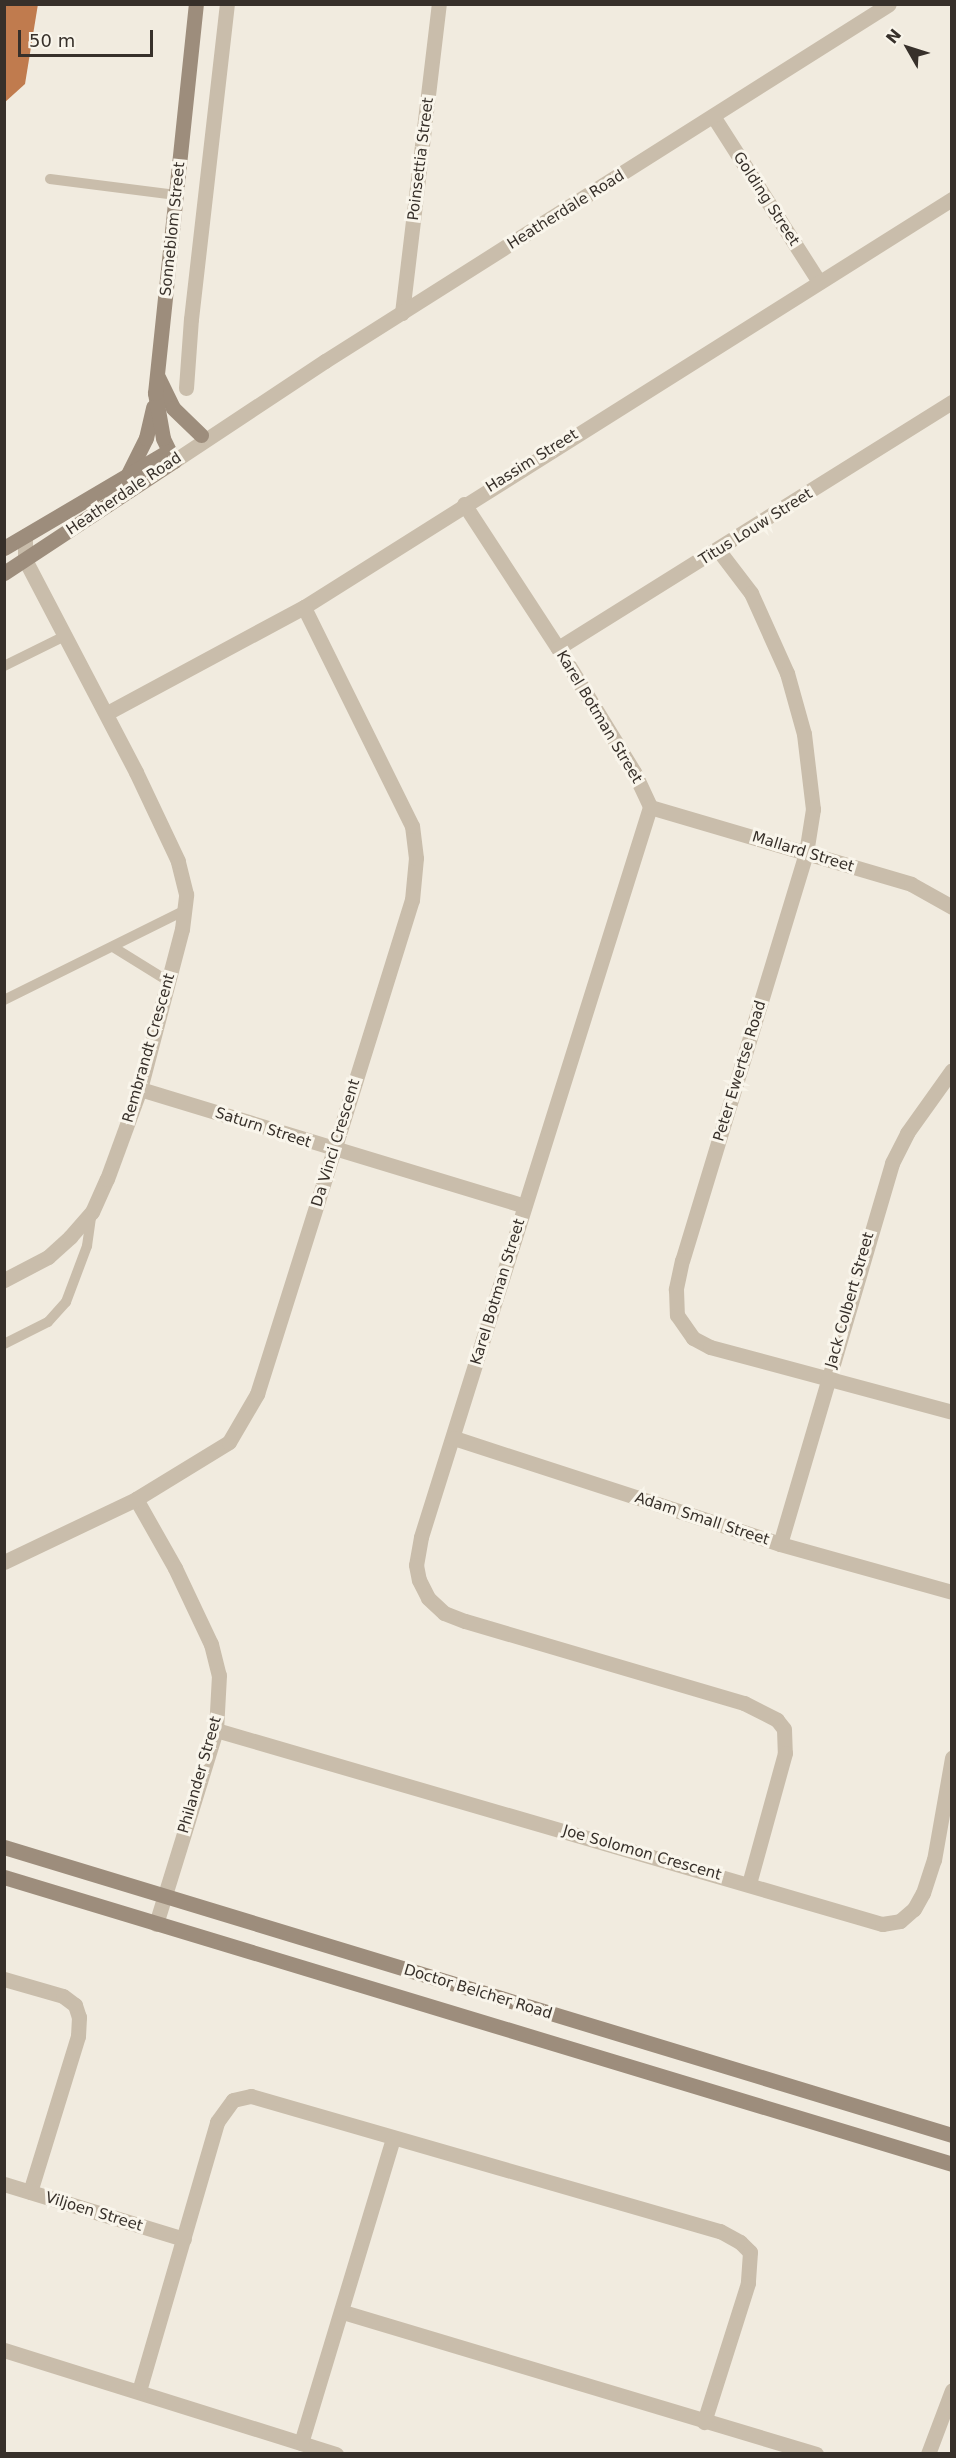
<!DOCTYPE html>
<html>
<head>
<meta charset="utf-8">
<style>
	body { margin:0 }
	#map { position:relative; width:956px; height:2458px; overflow:hidden; background:#f1ebdf; font-family:"DejaVu Sans",sans-serif }
	div>[style] { position:absolute }
	.building>* { inset:0; background:#c07b4e }
	.lane>* { height:10px; margin:-5px; padding:0 5px; transform-origin:5px; border-radius:5px; background:#c9bdab }
	.street>* { height:15px; margin:-7.5px; padding:0 7.5px; transform-origin:7.5px; border-radius:7.5px; background:#c9bdab }
	.secondary>* { height:15px; margin:-7.5px; padding:0 7.5px; transform-origin:7.5px; border-radius:7.5px; background:#9d8d7c }
	span { translate:-50% -50%; white-space:nowrap; text-align:center; line-height:1.15; -webkit-text-stroke:6px #f9f5eb; paint-order:stroke }
	.street-label { font-size:15px; color:#37302a }
	.frame { position:absolute; inset:0; border:6px solid #37302a; pointer-events:none }
	.north { position:absolute; left:878px; top:18px; width:60px; height:60px; -webkit-text-stroke:4px #f9f5eb; paint-order:stroke; rotate:309deg; font-size:16px; font-weight:700; line-height:24px; text-align:center; color:#37302a }
	.north::after { content:''; display:block; margin:auto; width:21px; height:27px; background:#37302a; clip-path:polygon(50% 0,100% 100%,50% 72%,0 100%) }
	.scale { position:absolute; left:18px; top:30px; width:135px; height:27px; box-sizing:border-box; border:3px solid #37302a; border-top:0; padding-left:8px; font-size:18px; line-height:21px; white-space:nowrap; color:#37302a; -webkit-text-stroke:4px #f9f5eb; paint-order:stroke }
</style>
</head>
<body>
<div id="map">
	<div class="building">
		<div style="clip-path:polygon(4px 4px,38px 4px,25px 84px,4px 103px)"></div>
	</div>
	<div class="lane">
		<div style="left:50px;top:179px;width:127px;rotate:7.2deg"></div>
		<div style="left:4px;top:666px;width:70px;rotate:-26.2deg"></div>
		<div style="left:113px;top:947px;width:65px;rotate:31.7deg"></div>
		<div style="left:4px;top:1000px;width:202px;rotate:-26.4deg"></div>
		<div style="left:4px;top:1344px;width:49px;rotate:-26.6deg"></div>
		<div style="left:48px;top:1322px;width:27px;rotate:-48deg"></div>
		<div style="left:66px;top:1302px;width:60px;rotate:-69.4deg"></div>
		<div style="left:87px;top:1246px;width:34px;rotate:-82deg"></div>
	</div>
	<div class="street">
		<div style="left:713px;top:116px;width:197px;rotate:57.4deg"></div>
		<div style="left:402px;top:313px;width:311px;rotate:-83.2deg"></div>
		<div style="left:186px;top:388px;width:69px;rotate:-85.9deg"></div>
		<div style="left:191px;top:319px;width:317px;rotate:-83.5deg"></div>
		<div style="left:174px;top:461px;width:181px;rotate:-33.5deg"></div>
		<div style="left:325px;top:361px;width:667px;rotate:-32.33deg"></div>
		<div style="left:464px;top:504px;width:172px;rotate:56.9deg"></div>
		<div style="left:558px;top:648px;width:145px;rotate:58.5deg"></div>
		<div style="left:634px;top:772px;width:38px;rotate:65deg"></div>
		<div style="left:650px;top:807px;width:765px;rotate:107.42deg"></div>
		<div style="left:421px;top:1537px;width:28px;rotate:100deg"></div>
		<div style="left:416px;top:1565px;width:15px;rotate:79deg"></div>
		<div style="left:419px;top:1580px;width:20px;rotate:63deg"></div>
		<div style="left:428px;top:1598px;width:22px;rotate:43deg"></div>
		<div style="left:444px;top:1613px;width:22px;rotate:21deg"></div>
		<div style="left:465px;top:1621px;width:291px;rotate:16.4deg"></div>
		<div style="left:744px;top:1703px;width:37px;rotate:27deg"></div>
		<div style="left:777px;top:1720px;width:11px;rotate:52deg"></div>
		<div style="left:784px;top:1729px;width:24px;rotate:88deg"></div>
		<div style="left:785px;top:1753px;width:136px;rotate:105.4deg"></div>
		<div style="left:719px;top:551px;width:53px;rotate:52.7deg"></div>
		<div style="left:751px;top:593px;width:88px;rotate:65.8deg"></div>
		<div style="left:787px;top:673px;width:63px;rotate:74.4deg"></div>
		<div style="left:804px;top:734px;width:76px;rotate:83.2deg"></div>
		<div style="left:813px;top:809px;width:45px;rotate:99deg"></div>
		<div style="left:806px;top:853px;width:425px;rotate:106.9deg"></div>
		<div style="left:682px;top:1260px;width:30px;rotate:102deg"></div>
		<div style="left:676px;top:1289px;width:26px;rotate:88deg"></div>
		<div style="left:677px;top:1315px;width:28px;rotate:55deg"></div>
		<div style="left:693px;top:1338px;width:19px;rotate:28deg"></div>
		<div style="left:710px;top:1347px;width:251px;rotate:15deg"></div>
		<div style="left:558px;top:648px;width:464px;rotate:-32deg"></div>
		<div style="left:107px;top:713px;width:224px;rotate:-28.3deg"></div>
		<div style="left:304px;top:607px;width:766px;rotate:-32.2deg"></div>
		<div style="left:650px;top:807px;width:272px;rotate:16.4deg"></div>
		<div style="left:911px;top:884px;width:47px;rotate:29.3deg"></div>
		<div style="left:140px;top:1089px;width:401px;rotate:16.9deg"></div>
		<div style="left:4px;top:1280px;width:50px;rotate:-27.6deg"></div>
		<div style="left:48px;top:1257px;width:30px;rotate:-42deg"></div>
		<div style="left:70px;top:1237px;width:33px;rotate:-49deg"></div>
		<div style="left:92px;top:1212px;width:36px;rotate:-66deg"></div>
		<div style="left:107px;top:1179px;width:96px;rotate:-69.9deg"></div>
		<div style="left:140px;top:1089px;width:165px;rotate:-75.3deg"></div>
		<div style="left:182px;top:929px;width:35px;rotate:-83deg"></div>
		<div style="left:186px;top:894px;width:34px;rotate:-104deg"></div>
		<div style="left:178px;top:861px;width:98px;rotate:-115.3deg"></div>
		<div style="left:136px;top:772px;width:239px;rotate:-117.6deg"></div>
		<div style="left:25px;top:560px;width:24px;rotate:-90deg"></div>
		<div style="left:454px;top:1438px;width:343px;rotate:18deg"></div>
		<div style="left:780px;top:1544px;width:179px;rotate:15.6deg"></div>
		<div style="left:136px;top:1499px;width:79px;rotate:60.5deg"></div>
		<div style="left:175px;top:1568px;width:84px;rotate:64.7deg"></div>
		<div style="left:211px;top:1644px;width:32px;rotate:76deg"></div>
		<div style="left:219px;top:1675px;width:55px;rotate:93.1deg"></div>
		<div style="left:216px;top:1730px;width:203px;rotate:107.2deg"></div>
		<div style="left:780px;top:1544px;width:397px;rotate:-73.6deg"></div>
		<div style="left:892px;top:1163px;width:34px;rotate:-63deg"></div>
		<div style="left:907px;top:1133px;width:77px;rotate:-54.5deg"></div>
		<div style="left:4px;top:1562px;width:146px;rotate:-25.5deg"></div>
		<div style="left:136px;top:1499px;width:109px;rotate:-31.5deg"></div>
		<div style="left:229px;top:1442px;width:56px;rotate:-59.7deg"></div>
		<div style="left:257px;top:1394px;width:256px;rotate:-72.5deg"></div>
		<div style="left:334px;top:1150px;width:262px;rotate:-72.7deg"></div>
		<div style="left:412px;top:900px;width:42px;rotate:-84.6deg"></div>
		<div style="left:416px;top:858px;width:32px;rotate:-97deg"></div>
		<div style="left:412px;top:826px;width:244px;rotate:-116.3deg"></div>
		<div style="left:216px;top:1730px;width:694px;rotate:16.24deg"></div>
		<div style="left:882px;top:1924px;width:18px;rotate:-9deg"></div>
		<div style="left:900px;top:1921px;width:18px;rotate:-41deg"></div>
		<div style="left:914px;top:1909px;width:18px;rotate:-61deg"></div>
		<div style="left:923px;top:1893px;width:35px;rotate:-72deg"></div>
		<div style="left:934px;top:1860px;width:104px;rotate:-80deg"></div>
		<div style="left:4px;top:1979px;width:61px;rotate:16.1deg"></div>
		<div style="left:63px;top:1996px;width:15px;rotate:37deg"></div>
		<div style="left:75px;top:2005px;width:13px;rotate:72deg"></div>
		<div style="left:79px;top:2017px;width:19px;rotate:93deg"></div>
		<div style="left:78px;top:2036px;width:163px;rotate:107.1deg"></div>
		<div style="left:4px;top:2184px;width:188px;rotate:17deg"></div>
		<div style="left:343px;top:2312px;width:494px;rotate:16.7deg"></div>
		<div style="left:4px;top:2350px;width:348px;rotate:17.4deg"></div>
		<div style="left:139px;top:2391px;width:280px;rotate:-73.8deg"></div>
		<div style="left:217px;top:2122px;width:27px;rotate:-54deg"></div>
		<div style="left:233px;top:2100px;width:18px;rotate:-13deg"></div>
		<div style="left:251px;top:2096px;width:488px;rotate:16.1deg"></div>
		<div style="left:720px;top:2231px;width:23px;rotate:29deg"></div>
		<div style="left:740px;top:2242px;width:14px;rotate:45deg"></div>
		<div style="left:750px;top:2252px;width:31px;rotate:94deg"></div>
		<div style="left:748px;top:2283px;width:146px;rotate:107.6deg"></div>
		<div style="left:301px;top:2443px;width:319px;rotate:-73.2deg"></div>
		<div style="left:928px;top:2454px;width:68px;rotate:-69.4deg"></div>
	</div>
	<div class="secondary">
		<div style="left:158px;top:377px;width:34px;rotate:64deg"></div>
		<div style="left:173px;top:408px;width:39px;rotate:44deg"></div>
		<div style="left:127px;top:476px;width:42px;rotate:-63.4deg"></div>
		<div style="left:146px;top:438px;width:32px;rotate:-77deg"></div>
		<div style="left:4px;top:548px;width:189px;rotate:-30.5deg"></div>
		<div style="left:4px;top:573px;width:204px;rotate:-33.4deg"></div>
		<div style="left:174px;top:461px;width:25px;rotate:-116deg"></div>
		<div style="left:163px;top:438px;width:46px;rotate:-100.1deg"></div>
		<div style="left:155px;top:393px;width:391px;rotate:-84deg"></div>
		<div style="left:4px;top:1847px;width:991px;rotate:16.9deg"></div>
		<div style="left:4px;top:1877px;width:990px;rotate:16.84deg"></div>
	</div>
	<div class="street-label">
		<span style="left:421px;top:159px;rotate:-83deg">Poinsettia Street</span>
		<span style="left:766px;top:199px;rotate:57deg">Golding Street</span>
		<span style="left:566px;top:210px;rotate:-32deg">Heatherdale Road</span>
		<span style="left:173px;top:229px;rotate:-84deg">Sonneblom Street</span>
		<span style="left:532px;top:461px;rotate:-32deg">Hassim Street</span>
		<span style="left:124px;top:494px;rotate:-34deg">Heatherdale Road</span>
		<span style="left:756px;top:527px;rotate:-32deg">Titus Louw Street</span>
		<span style="left:599px;top:717px;rotate:59deg">Karel Botman Street</span>
		<span style="left:803px;top:852px;rotate:17deg">Mallard Street</span>
		<span style="left:149px;top:1048px;rotate:-74deg">Rembrandt Crescent</span>
		<span style="left:740px;top:1071px;rotate:-73deg">Peter Ewertse Road</span>
		<span style="left:263px;top:1128px;rotate:18deg">Saturn Street</span>
		<span style="left:336px;top:1143px;rotate:-73deg">Da Vinci Crescent</span>
		<span style="left:498px;top:1292px;rotate:-73deg">Karel Botman Street</span>
		<span style="left:850px;top:1300px;rotate:-74deg">Jack Colbert Street</span>
		<span style="left:702px;top:1519px;rotate:18deg">Adam Small Street</span>
		<span style="left:200px;top:1775px;rotate:-74deg">Philander Street</span>
		<span style="left:642px;top:1853px;rotate:16deg">Joe Solomon Crescent</span>
		<span style="left:478px;top:1992px;rotate:17deg">Doctor Belcher Road</span>
		<span style="left:94px;top:2212px;rotate:17deg">Viljoen Street</span>
	</div>
	<div class="frame"></div>
	<div class="north">N</div>
	<div class="scale">50 m</div>
</div>
</body>
</html>
